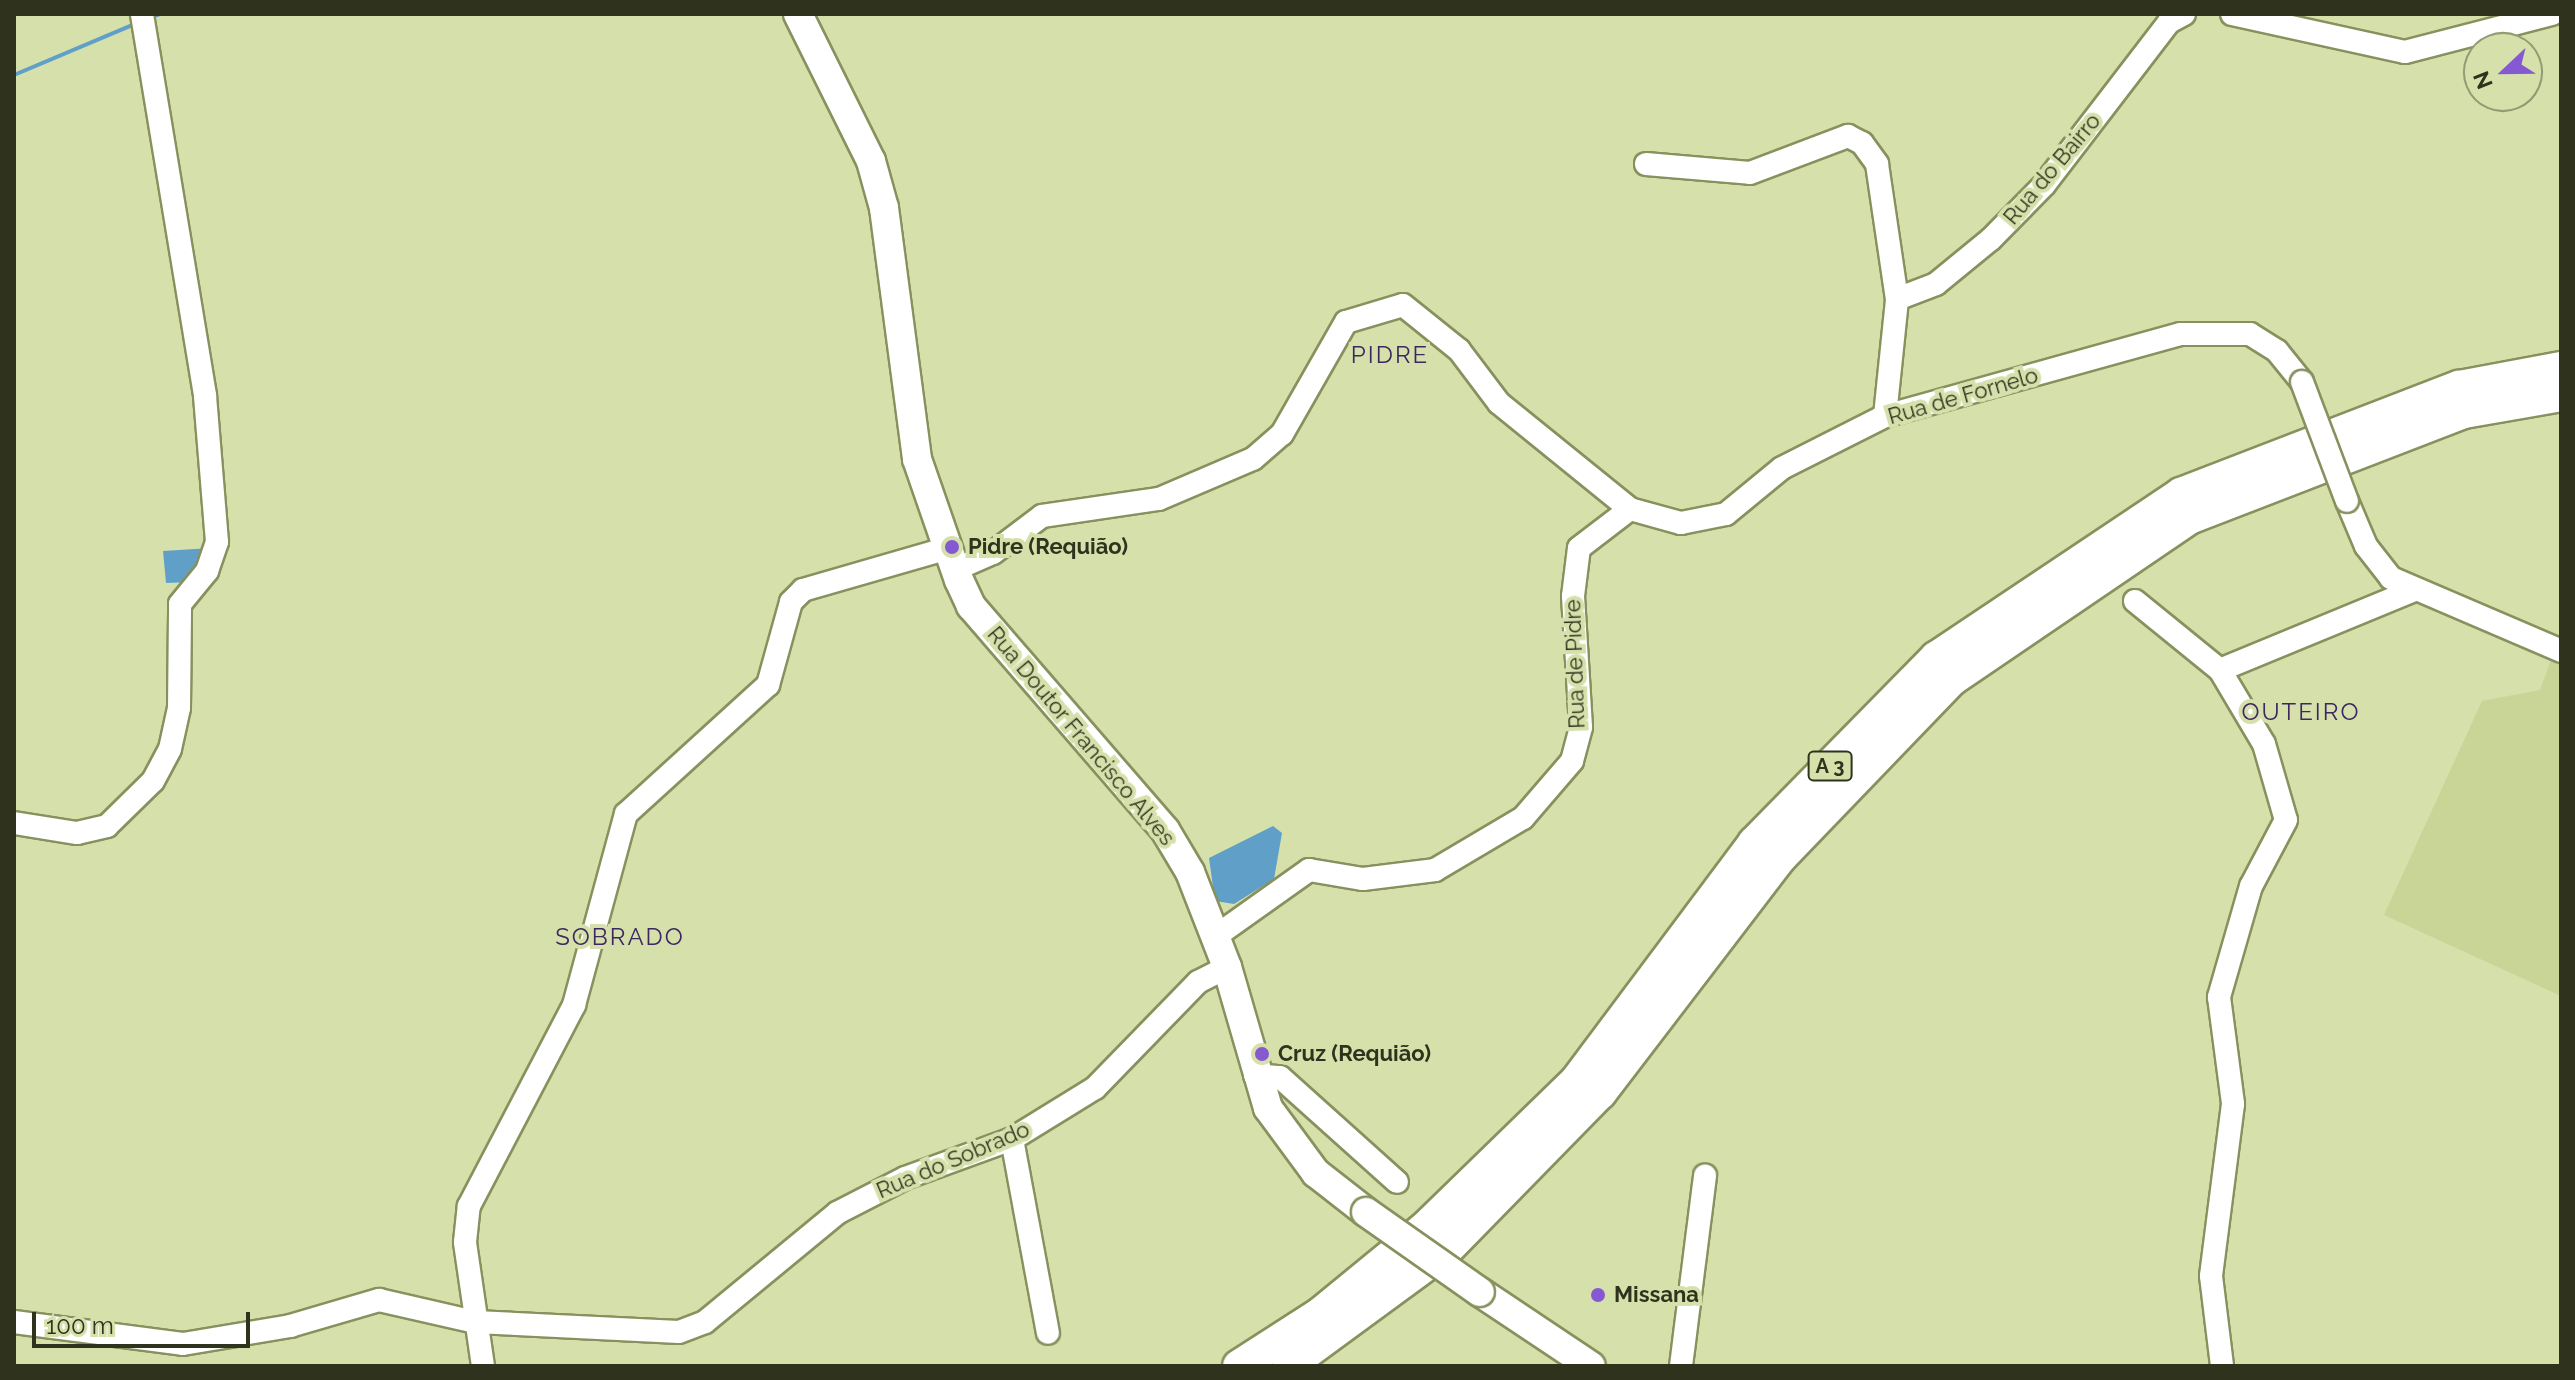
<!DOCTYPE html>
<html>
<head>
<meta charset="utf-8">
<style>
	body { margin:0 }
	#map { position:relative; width:2575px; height:1380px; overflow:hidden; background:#d5e0ab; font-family:Raleway,sans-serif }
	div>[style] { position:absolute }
	.built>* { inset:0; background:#c9d497 }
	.water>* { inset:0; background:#60a0c8 }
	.stream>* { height:4px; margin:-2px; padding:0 2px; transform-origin:2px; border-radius:2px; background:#60a0c8 }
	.roads { filter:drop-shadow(2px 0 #88915e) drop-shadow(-2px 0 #88915e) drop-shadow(0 2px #88915e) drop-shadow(0 -2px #88915e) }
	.minor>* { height:22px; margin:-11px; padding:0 11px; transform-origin:11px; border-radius:11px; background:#fff }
	.major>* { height:28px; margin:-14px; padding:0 14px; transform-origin:14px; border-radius:14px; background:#fff }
	.highway>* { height:32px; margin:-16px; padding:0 16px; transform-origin:16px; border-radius:16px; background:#fff }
	.bridges { filter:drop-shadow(2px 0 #88915e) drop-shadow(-2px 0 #88915e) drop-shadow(0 2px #88915e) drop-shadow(0 -2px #88915e) }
	.minor-bridge>* { height:22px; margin:-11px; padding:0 11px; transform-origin:11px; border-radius:11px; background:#fff }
	.major-bridge>* { height:28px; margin:-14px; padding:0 14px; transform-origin:14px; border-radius:14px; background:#fff }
	.dots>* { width:22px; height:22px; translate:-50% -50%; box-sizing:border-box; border:4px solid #d5e0ab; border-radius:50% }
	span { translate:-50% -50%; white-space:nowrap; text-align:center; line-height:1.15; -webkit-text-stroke:8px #d5e0ab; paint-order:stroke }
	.shield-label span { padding:2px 6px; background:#d5e0ab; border:2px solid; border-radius:6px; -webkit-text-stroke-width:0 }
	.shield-label { font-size:20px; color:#2f331e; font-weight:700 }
	.street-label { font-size:22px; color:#2f331e }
	.poi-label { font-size:22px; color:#2f331e; font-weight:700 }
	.left { translate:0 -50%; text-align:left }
	.neighbourhood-label { font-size:24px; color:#3c2761; letter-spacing:2px }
	.frame { position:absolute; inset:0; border:16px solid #2f331e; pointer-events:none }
	.north { position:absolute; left:2463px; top:32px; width:80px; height:80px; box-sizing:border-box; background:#d5e0ab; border:2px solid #939b73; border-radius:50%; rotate:248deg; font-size:22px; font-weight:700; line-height:32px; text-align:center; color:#2f331e }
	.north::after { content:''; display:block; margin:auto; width:28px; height:36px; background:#8559d2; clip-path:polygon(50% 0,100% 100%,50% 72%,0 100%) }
	.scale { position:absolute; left:32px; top:1312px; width:218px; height:36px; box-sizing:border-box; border:4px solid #2f331e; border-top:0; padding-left:10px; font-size:24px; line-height:28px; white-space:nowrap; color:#2f331e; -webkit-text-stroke:6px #d5e0ab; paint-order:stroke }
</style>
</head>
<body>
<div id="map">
	<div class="built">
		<div style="clip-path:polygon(2552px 657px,2561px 660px,2561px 996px,2384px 915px,2482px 701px,2540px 690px)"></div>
	</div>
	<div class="water">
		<div style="clip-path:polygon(211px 548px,194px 582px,166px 583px,163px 551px)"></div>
		<div style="clip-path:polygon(1273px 826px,1282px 833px,1274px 879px,1234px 904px,1215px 901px,1209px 858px)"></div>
	</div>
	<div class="stream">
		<div style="left:149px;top:18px;width:12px;rotate:-20deg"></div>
		<div style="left:14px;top:75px;width:134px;rotate:-22.9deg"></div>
	</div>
	<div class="roads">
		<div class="minor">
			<div style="left:2232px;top:14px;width:177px;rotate:12.4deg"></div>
			<div style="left:2405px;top:52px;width:152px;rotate:-14.5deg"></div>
			<div style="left:1646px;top:164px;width:104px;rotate:4.9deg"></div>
			<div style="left:1750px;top:173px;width:105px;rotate:-20.7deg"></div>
			<div style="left:1848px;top:136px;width:16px;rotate:27deg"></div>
			<div style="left:1862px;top:143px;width:26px;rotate:54deg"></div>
			<div style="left:1877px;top:164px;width:136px;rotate:81.6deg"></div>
			<div style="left:1885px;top:416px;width:118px;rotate:-84.1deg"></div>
			<div style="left:1897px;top:299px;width:42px;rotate:-21deg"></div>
			<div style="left:1936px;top:284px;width:71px;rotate:-39.3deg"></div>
			<div style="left:1991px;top:239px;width:76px;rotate:-45.5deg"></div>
			<div style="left:2044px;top:185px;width:205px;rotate:-52.5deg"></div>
			<div style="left:2169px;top:22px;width:17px;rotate:-28deg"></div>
			<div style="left:2347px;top:501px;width:49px;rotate:67.1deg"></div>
			<div style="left:2366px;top:546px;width:41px;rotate:52deg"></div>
			<div style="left:2391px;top:578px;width:185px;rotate:23.2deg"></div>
			<div style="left:954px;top:570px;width:43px;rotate:-23.6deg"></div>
			<div style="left:993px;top:553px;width:61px;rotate:-37.1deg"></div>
			<div style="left:1042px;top:516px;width:118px;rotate:-8.3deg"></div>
			<div style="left:1159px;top:499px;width:102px;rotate:-23.1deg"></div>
			<div style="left:1253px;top:459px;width:38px;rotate:-41deg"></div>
			<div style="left:1282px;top:434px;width:129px;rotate:-60.3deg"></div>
			<div style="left:1346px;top:322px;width:59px;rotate:-16.6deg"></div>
			<div style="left:1403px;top:305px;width:72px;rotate:38.8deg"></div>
			<div style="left:1459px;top:350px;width:66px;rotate:53deg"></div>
			<div style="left:1499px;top:403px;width:169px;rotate:39deg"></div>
			<div style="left:1630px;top:509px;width:53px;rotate:15.4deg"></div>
			<div style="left:1681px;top:523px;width:46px;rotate:-11.3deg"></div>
			<div style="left:1726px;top:514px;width:72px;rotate:-39.4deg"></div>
			<div style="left:1782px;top:468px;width:115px;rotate:-26.8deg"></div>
			<div style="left:1885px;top:416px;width:307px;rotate:-15.5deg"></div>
			<div style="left:2181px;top:334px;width:69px"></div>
			<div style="left:2250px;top:334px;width:32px;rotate:32deg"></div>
			<div style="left:2277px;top:351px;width:40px;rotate:51deg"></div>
			<div style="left:2135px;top:601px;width:109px;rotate:39.1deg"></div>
			<div style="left:2220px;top:670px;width:210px;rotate:-22.4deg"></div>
			<div style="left:2220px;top:670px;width:86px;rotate:59.3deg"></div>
			<div style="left:2264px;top:744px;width:79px;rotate:73.9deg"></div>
			<div style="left:2286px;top:820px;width:75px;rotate:117.9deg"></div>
			<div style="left:2251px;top:886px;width:116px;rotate:106.1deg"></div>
			<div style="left:2219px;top:997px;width:108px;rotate:82.5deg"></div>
			<div style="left:2233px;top:1104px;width:173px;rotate:97.3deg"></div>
			<div style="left:2211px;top:1276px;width:91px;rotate:83deg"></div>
			<div style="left:14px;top:823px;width:64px;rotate:9deg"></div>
			<div style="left:77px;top:833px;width:31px;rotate:-13deg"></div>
			<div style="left:107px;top:826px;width:64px;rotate:-44.4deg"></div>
			<div style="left:153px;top:781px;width:36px;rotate:-62deg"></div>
			<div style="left:170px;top:749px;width:42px;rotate:-77.6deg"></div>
			<div style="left:179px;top:708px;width:104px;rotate:-89.4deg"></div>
			<div style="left:180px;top:604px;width:43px;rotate:-50.7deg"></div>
			<div style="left:207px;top:571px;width:31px;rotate:-71deg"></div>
			<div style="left:217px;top:542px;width:147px;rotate:-94.7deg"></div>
			<div style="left:205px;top:395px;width:386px;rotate:-99.4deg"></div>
			<div style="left:1216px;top:936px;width:114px;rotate:-35.4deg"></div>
			<div style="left:1309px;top:870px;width:55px;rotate:9.5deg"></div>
			<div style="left:1363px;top:879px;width:73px;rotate:-7.1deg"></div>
			<div style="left:1435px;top:870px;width:102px;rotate:-30.6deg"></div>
			<div style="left:1523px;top:818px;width:75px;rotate:-49.3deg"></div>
			<div style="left:1572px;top:761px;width:35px;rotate:-75deg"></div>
			<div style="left:1581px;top:727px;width:131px;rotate:-93.5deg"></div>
			<div style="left:1573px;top:596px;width:48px;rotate:-82.9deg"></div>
			<div style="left:1579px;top:548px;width:64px;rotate:-37.4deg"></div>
			<div style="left:1255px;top:1075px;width:25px;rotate:5deg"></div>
			<div style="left:1280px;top:1077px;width:157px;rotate:41.9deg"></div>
			<div style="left:1012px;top:1139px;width:197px;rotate:79.5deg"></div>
			<div style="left:14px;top:1322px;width:170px;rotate:7.4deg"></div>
			<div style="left:183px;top:1344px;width:109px;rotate:-9.5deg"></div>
			<div style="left:290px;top:1326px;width:93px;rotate:-16.3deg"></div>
			<div style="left:379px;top:1300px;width:98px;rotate:12.9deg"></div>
			<div style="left:475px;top:1322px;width:204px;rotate:2.8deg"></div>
			<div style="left:679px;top:1332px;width:28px;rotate:-21deg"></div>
			<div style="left:705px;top:1322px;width:171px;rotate:-39.5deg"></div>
			<div style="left:837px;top:1213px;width:76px;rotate:-27.2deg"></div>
			<div style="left:905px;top:1178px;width:114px;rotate:-20deg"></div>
			<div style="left:1012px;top:1139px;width:97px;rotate:-31.6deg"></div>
			<div style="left:1095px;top:1088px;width:148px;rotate:-45.8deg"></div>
			<div style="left:1198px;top:982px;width:33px;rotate:-27deg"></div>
			<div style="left:483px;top:1366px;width:125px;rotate:-98.3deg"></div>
			<div style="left:465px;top:1242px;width:36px;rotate:-84deg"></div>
			<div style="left:469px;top:1206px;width:227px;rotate:-62.4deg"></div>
			<div style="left:574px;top:1005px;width:198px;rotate:-74.8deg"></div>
			<div style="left:626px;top:814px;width:192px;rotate:-42.3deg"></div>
			<div style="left:768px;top:685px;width:86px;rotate:-74.5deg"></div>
			<div style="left:791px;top:602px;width:17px;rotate:-45deg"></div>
			<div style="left:803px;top:590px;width:148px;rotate:-16.1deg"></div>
			<div style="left:1681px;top:1366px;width:192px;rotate:-82.8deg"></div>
		</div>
		<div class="major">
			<div style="left:798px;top:14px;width:164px;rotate:63.6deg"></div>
			<div style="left:871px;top:161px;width:49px;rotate:74.5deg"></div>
			<div style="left:884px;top:208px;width:253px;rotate:82.5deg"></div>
			<div style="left:917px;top:459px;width:128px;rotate:70.9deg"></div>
			<div style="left:959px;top:580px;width:29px;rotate:65deg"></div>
			<div style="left:971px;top:606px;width:296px;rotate:49.1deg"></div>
			<div style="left:1165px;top:830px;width:49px;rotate:59.2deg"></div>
			<div style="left:1190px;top:872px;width:102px;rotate:68.7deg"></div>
			<div style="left:1227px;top:967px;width:147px;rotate:73.8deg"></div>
			<div style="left:1268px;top:1108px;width:81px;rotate:53.6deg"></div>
			<div style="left:1316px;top:1173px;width:63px;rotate:38deg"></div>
			<div style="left:1480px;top:1292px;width:133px;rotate:33.7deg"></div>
		</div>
		<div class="highway">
			<div style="left:1239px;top:1366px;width:96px;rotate:-32.7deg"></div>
			<div style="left:1320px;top:1314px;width:134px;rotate:-39.3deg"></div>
			<div style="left:1424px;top:1229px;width:214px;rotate:-44.2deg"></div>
			<div style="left:1577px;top:1080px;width:296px;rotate:-53.2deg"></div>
			<div style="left:1754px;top:843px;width:260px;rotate:-45.5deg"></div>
			<div style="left:1936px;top:658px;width:295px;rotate:-33.8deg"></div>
			<div style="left:2181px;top:494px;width:298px;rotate:-21.1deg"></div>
			<div style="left:2459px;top:387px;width:104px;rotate:-10.6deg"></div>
			<div style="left:1288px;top:1366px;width:196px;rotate:-36.3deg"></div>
			<div style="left:1446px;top:1250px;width:220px;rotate:-45.6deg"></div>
			<div style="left:1600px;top:1093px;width:295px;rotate:-52.6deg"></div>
			<div style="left:1779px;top:859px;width:248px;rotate:-46.1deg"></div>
			<div style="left:1951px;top:680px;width:288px;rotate:-34.2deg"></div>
			<div style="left:2189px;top:518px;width:295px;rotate:-21.1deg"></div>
			<div style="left:2464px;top:412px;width:98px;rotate:-9.9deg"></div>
		</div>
	</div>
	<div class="bridges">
		<div class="minor-bridge">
			<div style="left:2302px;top:382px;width:127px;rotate:69.3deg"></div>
		</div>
		<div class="major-bridge">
			<div style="left:1366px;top:1212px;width:139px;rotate:35.1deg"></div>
		</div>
	</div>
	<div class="dots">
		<div style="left:952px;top:547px;background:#8559d2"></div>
		<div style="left:1262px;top:1054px;background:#8559d2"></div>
		<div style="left:1598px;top:1295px;background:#8559d2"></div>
	</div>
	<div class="shield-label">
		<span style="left:1830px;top:766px">A 3</span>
	</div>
	<div class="street-label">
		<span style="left:2052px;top:169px;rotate:-50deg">Rua do Bairro</span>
		<span style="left:1963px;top:396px;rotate:-16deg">Rua de Fornelo</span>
		<span style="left:1575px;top:664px;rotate:-92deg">Rua de Pidre</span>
		<span style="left:1081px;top:736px;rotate:50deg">Rua Doutor Francisco Alves</span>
		<span style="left:953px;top:1160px;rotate:-23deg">Rua do Sobrado</span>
	</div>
	<div class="poi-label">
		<span class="left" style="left:968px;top:547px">Pidre (Requião)</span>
		<span class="left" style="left:1278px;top:1054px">Cruz (Requião)</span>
		<span class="left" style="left:1614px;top:1295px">Missana</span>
	</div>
	<div class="neighbourhood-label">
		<span style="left:1390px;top:355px">PIDRE</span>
		<span style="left:2301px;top:712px">OUTEIRO</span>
		<span style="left:620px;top:937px">SOBRADO</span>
	</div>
	<div class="frame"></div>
	<div class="north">N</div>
	<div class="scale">100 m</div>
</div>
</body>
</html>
